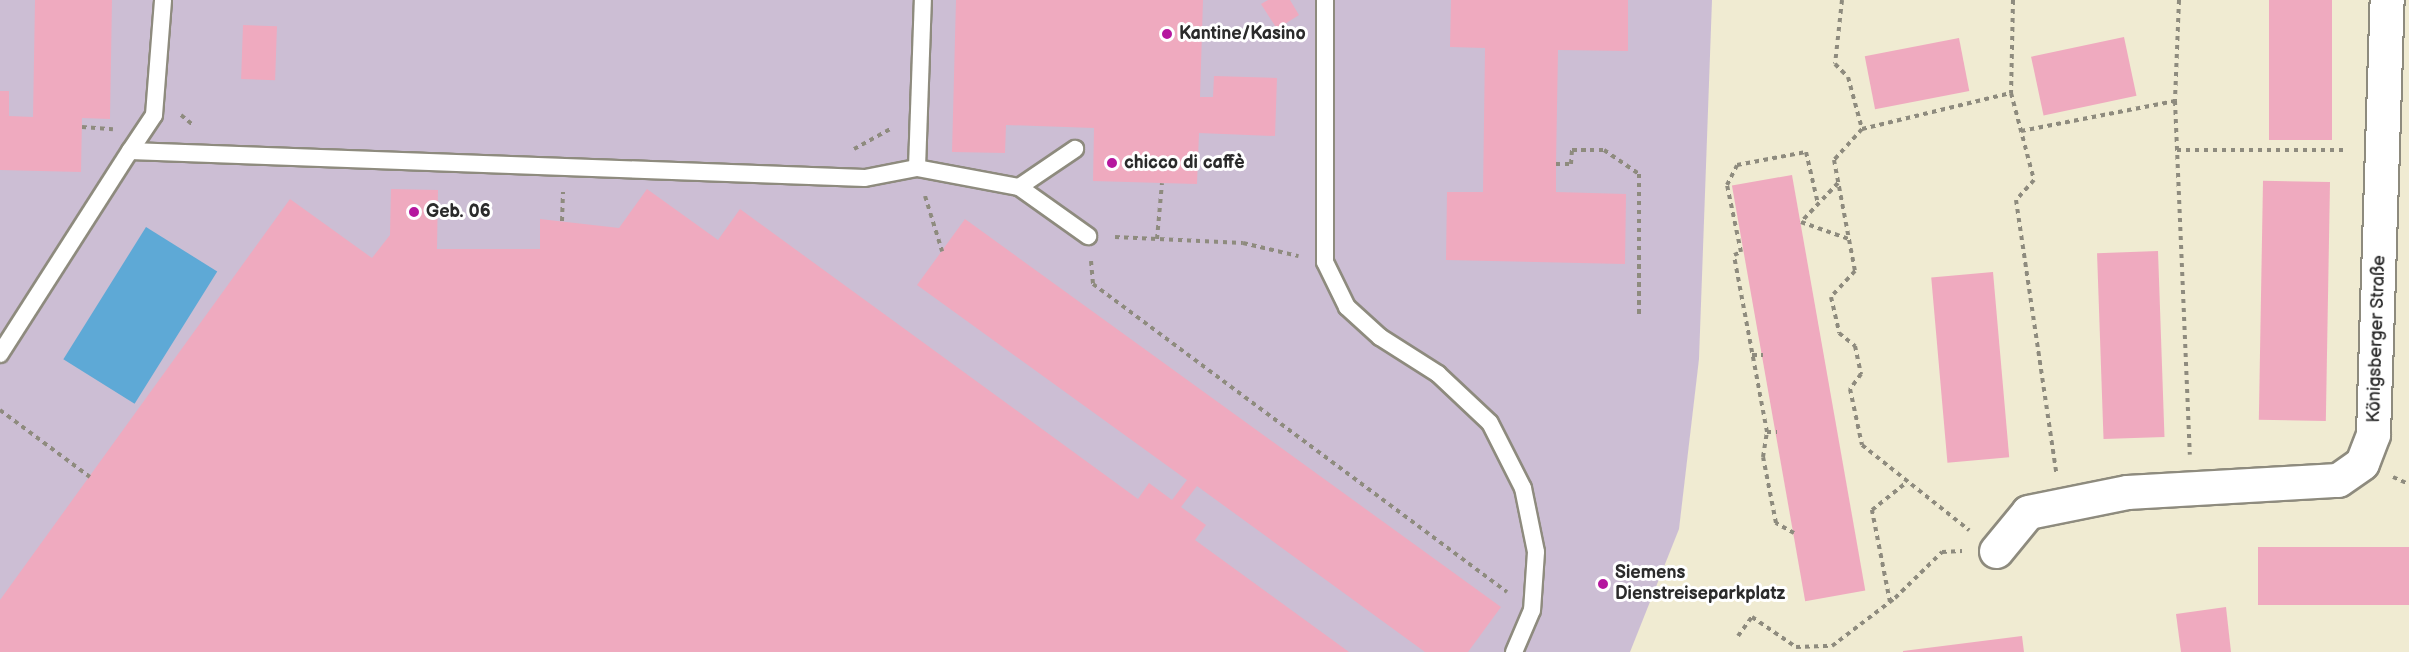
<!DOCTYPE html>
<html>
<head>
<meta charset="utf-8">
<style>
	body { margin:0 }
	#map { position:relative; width:2409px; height:652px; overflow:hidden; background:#f0ebd2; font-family:"Balsamiq Sans",sans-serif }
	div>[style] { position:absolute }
	.industrial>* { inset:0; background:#ccbed4 }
	.water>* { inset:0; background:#5ea9d6; transform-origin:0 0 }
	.building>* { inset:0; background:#efaabf; transform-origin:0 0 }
	.path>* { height:4px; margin-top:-2px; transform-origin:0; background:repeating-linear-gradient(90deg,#8e8b7e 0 4.5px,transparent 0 9px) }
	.roads { filter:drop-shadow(2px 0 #8e8b7e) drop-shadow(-2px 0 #8e8b7e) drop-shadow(0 2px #8e8b7e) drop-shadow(0 -2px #8e8b7e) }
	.service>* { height:16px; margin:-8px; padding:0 8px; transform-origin:8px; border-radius:8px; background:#fff }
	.minor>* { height:33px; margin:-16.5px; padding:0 16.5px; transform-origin:16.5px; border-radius:16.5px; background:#fff }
	.dots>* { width:16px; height:16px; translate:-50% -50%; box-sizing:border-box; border:3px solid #fff; border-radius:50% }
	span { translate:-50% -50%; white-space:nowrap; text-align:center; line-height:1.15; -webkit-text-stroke:6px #fff; paint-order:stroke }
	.poi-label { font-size:18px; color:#2b2b2b; font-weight:700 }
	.left { translate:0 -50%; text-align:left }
	.street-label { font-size:18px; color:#2b2b2b }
</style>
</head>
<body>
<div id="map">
	<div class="industrial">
		<div style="clip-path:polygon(0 0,1712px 0,1699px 359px,1679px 529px,1630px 652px,0 652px)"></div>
	</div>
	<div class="water">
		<div style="left:146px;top:227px;width:84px;height:156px;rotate:32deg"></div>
	</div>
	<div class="building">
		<div style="clip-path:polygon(35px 0,112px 0,110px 119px,82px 118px,81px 172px,0 170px,0 91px,9px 91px,9px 116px,33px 117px)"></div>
		<div style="clip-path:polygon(956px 0,1203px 0,1200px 97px,1213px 97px,1214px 76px,1277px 78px,1275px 136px,1199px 133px,1197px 184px,1093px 181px,1094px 128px,1006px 125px,1005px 153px,952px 152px)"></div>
		<div style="clip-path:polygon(1268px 0,1290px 0,1299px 15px,1277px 29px,1261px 4px)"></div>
		<div style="clip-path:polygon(1451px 0,1628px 0,1628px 51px,1558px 50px,1556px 164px,1556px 192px,1626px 194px,1625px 264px,1446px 260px,1447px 192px,1483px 192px,1485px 48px,1450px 47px)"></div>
		<div style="left:2269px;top:0;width:63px;height:140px"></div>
		<div style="left:243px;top:25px;width:34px;height:54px;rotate:2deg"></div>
		<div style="left:2124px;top:37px;width:60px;height:95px;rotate:78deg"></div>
		<div style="left:1959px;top:38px;width:54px;height:96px;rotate:79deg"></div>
		<div style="left:1792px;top:175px;width:422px;height:61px;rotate:80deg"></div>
		<div style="left:2330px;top:182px;width:239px;height:67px;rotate:91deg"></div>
		<div style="clip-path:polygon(391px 189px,438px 190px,437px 249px,540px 249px,540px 219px,619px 228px,647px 189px,718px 240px,740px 209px,1138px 499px,1149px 483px,1172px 500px,1187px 480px,917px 285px,965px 219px,1501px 607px,1468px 652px,1425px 652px,1197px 486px,1181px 507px,1206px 525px,1195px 540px,1349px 652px,0 652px,0 600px,290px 199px,372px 258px,390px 235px)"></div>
		<div style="left:2158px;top:251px;width:186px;height:61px;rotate:88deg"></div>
		<div style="left:1993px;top:272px;width:186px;height:62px;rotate:85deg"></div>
		<div style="left:2409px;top:547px;width:58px;height:151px;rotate:90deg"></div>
		<div style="clip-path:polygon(2226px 607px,2231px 652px,2181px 652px,2176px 614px)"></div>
		<div style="clip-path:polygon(2022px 636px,2024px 652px,1903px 652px,1903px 651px)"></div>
	</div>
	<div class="path">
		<div style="left:1842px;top:0;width:64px;rotate:96.2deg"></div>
		<div style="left:1835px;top:64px;width:18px;rotate:45deg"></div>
		<div style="left:1848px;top:77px;width:54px;rotate:74.9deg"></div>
		<div style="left:1862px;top:129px;width:42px;rotate:132.1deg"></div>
		<div style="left:1834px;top:160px;width:113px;rotate:79.3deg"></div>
		<div style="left:1855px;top:271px;width:35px;rotate:133deg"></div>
		<div style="left:1831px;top:297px;width:37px;rotate:77deg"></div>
		<div style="left:1839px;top:333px;width:21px;rotate:39deg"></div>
		<div style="left:1855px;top:346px;width:29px;rotate:78deg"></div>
		<div style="left:1861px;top:374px;width:19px;rotate:126deg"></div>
		<div style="left:1850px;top:389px;width:57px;rotate:77.9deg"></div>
		<div style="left:1862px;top:445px;width:137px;rotate:38.5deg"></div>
		<div style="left:2013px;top:0;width:93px;rotate:91.2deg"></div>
		<div style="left:2011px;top:93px;width:90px;rotate:75.2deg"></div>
		<div style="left:2034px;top:180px;width:27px;rotate:132deg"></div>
		<div style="left:2016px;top:200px;width:275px;rotate:81.6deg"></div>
		<div style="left:2179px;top:0;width:101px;rotate:92.3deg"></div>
		<div style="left:2175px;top:101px;width:354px;rotate:87.6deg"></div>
		<div style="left:181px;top:115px;width:16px;rotate:40deg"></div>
		<div style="left:82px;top:127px;width:31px;rotate:4deg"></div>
		<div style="left:1862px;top:129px;width:153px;rotate:-13.6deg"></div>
		<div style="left:2021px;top:131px;width:157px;rotate:-11deg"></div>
		<div style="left:854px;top:149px;width:43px;rotate:-28.9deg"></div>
		<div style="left:2177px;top:150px;width:170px"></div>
		<div style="left:1556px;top:164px;width:15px"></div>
		<div style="left:1571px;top:164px;width:14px;rotate:-86deg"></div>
		<div style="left:1572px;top:150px;width:32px"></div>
		<div style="left:1604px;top:150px;width:42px;rotate:34.4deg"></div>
		<div style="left:1639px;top:174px;width:140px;rotate:90deg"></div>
		<div style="left:1838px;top:183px;width:54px;rotate:133.5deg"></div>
		<div style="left:1801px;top:222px;width:51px;rotate:19.5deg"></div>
		<div style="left:925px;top:196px;width:58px;rotate:72.8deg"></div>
		<div style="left:562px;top:221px;width:29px;rotate:-88deg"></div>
		<div style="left:1115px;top:237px;width:128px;rotate:2.7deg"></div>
		<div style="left:1243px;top:243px;width:57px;rotate:13.3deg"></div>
		<div style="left:1157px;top:239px;width:56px;rotate:-84.9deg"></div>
		<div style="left:1091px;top:261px;width:23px;rotate:85deg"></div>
		<div style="left:1093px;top:284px;width:516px;rotate:36.65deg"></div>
		<div style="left:1752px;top:355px;width:11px"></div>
		<div style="left:0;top:410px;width:112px;rotate:36.7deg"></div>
		<div style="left:1767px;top:432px;width:10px"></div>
		<div style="left:2393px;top:477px;width:17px;rotate:24deg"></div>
		<div style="left:1794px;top:533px;width:21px;rotate:-151deg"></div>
		<div style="left:1776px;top:523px;width:67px;rotate:-101.1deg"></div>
		<div style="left:1763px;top:457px;width:25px;rotate:-81deg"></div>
		<div style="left:1767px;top:432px;width:180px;rotate:-100.6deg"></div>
		<div style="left:1734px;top:255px;width:8px;rotate:-23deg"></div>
		<div style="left:1741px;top:252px;width:68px;rotate:-101.8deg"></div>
		<div style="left:1727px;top:185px;width:22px;rotate:-63deg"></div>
		<div style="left:1737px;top:165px;width:70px;rotate:-10.7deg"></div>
		<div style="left:1806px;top:152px;width:53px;rotate:77deg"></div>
		<div style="left:1890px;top:602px;width:94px;rotate:-101.1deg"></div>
		<div style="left:1872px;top:510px;width:45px;rotate:-38.7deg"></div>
		<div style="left:1738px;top:636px;width:24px;rotate:-54deg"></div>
		<div style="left:1752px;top:617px;width:53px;rotate:34.3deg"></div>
		<div style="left:1796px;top:647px;width:36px;rotate:-2deg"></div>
		<div style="left:1832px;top:646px;width:79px;rotate:-37.3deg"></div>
		<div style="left:1895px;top:598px;width:66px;rotate:-44.4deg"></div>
		<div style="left:1942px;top:552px;width:20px;rotate:-3deg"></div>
	</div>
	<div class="roads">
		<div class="service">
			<div style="left:1325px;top:0;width:262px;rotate:90deg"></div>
			<div style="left:1325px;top:262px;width:50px;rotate:63.9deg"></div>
			<div style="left:1347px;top:307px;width:45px;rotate:42.3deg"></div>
			<div style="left:1380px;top:337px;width:69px;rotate:32.5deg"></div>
			<div style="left:1438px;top:374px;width:71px;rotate:43.3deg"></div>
			<div style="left:1490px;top:423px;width:73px;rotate:63.1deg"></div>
			<div style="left:1523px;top:488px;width:65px;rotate:78.5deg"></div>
			<div style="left:1536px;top:552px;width:58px;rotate:93.9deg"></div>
			<div style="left:1532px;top:610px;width:46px;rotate:113.2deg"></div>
			<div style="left:130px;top:151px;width:43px;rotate:-56.3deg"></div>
			<div style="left:154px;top:115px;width:115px;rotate:-85.5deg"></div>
			<div style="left:917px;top:168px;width:104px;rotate:10.6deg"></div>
			<div style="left:1019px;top:187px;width:85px;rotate:35.4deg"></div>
			<div style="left:1019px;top:187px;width:68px;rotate:-34.2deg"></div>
			<div style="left:0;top:354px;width:241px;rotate:-57.4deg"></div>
			<div style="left:130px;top:151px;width:735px;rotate:2.1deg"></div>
			<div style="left:865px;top:178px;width:53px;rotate:-10.9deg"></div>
			<div style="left:917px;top:168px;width:168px;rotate:-88deg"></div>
		</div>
		<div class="minor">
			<div style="left:1996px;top:551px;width:50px;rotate:-50.6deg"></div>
			<div style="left:2028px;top:512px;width:101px;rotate:-11.4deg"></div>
			<div style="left:2127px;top:492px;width:211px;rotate:-3.3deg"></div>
			<div style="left:2338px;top:480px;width:29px;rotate:-35deg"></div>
			<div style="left:2362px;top:463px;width:31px;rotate:-69deg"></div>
			<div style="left:2373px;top:434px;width:434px;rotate:-88.2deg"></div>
		</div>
	</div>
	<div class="dots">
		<div style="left:1167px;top:34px;background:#b5179e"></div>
		<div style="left:1112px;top:163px;background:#b5179e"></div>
		<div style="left:414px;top:212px;background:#b5179e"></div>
		<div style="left:1603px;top:584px;background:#b5179e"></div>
	</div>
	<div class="poi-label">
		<span class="left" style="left:1179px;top:34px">Kantine/Kasino</span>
		<span class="left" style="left:1124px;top:163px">chicco di caffè</span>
		<span class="left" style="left:426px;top:212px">Geb. 06</span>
		<span class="left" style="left:1615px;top:584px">Siemens<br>Dienstreiseparkplatz</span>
	</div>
	<div class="street-label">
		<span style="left:2377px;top:339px;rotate:-88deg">Königsberger Straße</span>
	</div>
</div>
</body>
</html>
